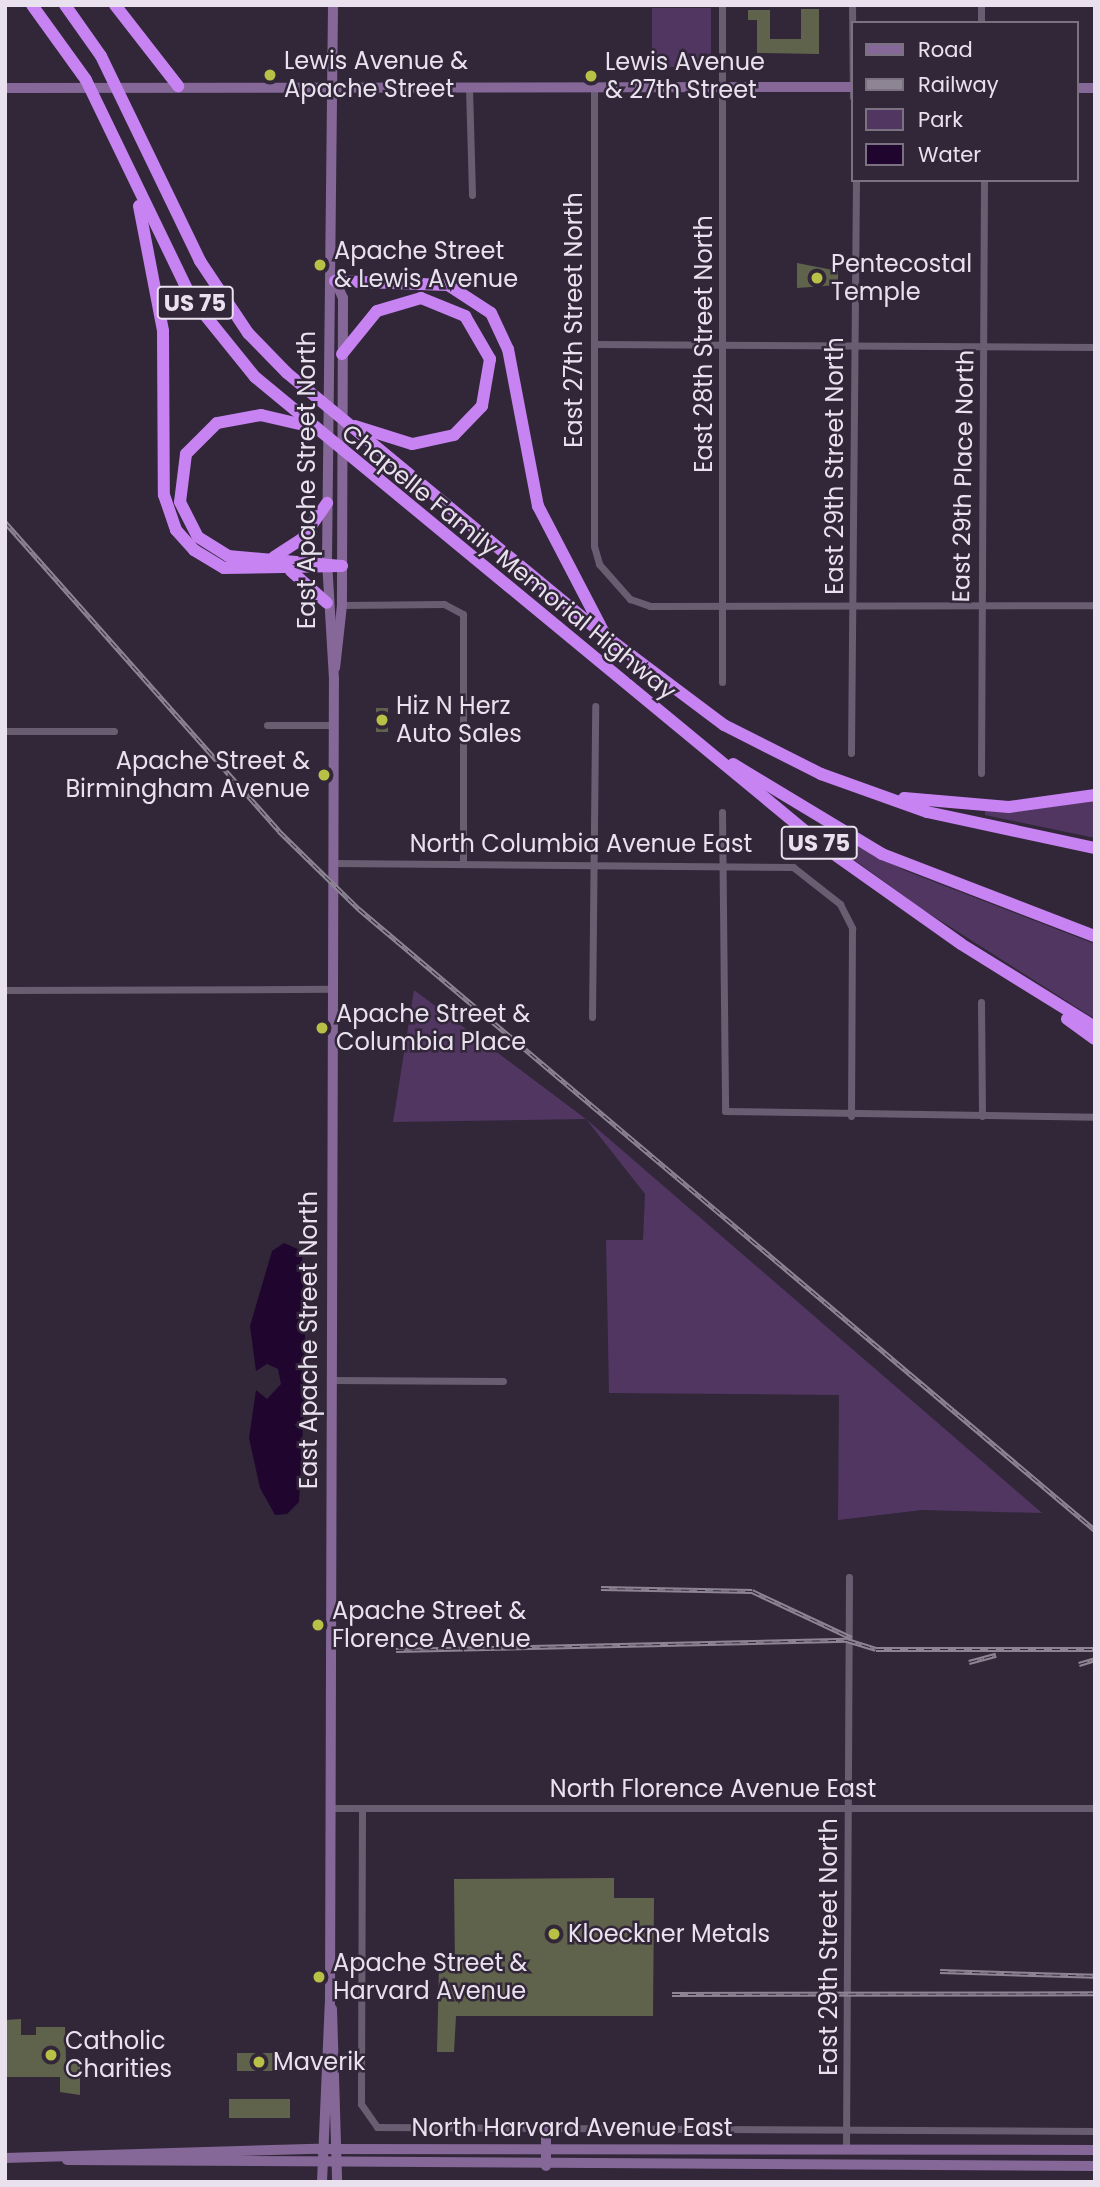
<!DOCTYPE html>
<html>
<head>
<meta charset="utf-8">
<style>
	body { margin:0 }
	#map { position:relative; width:1100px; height:2187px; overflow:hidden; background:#312739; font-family:Poppins,sans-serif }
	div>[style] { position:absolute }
	.green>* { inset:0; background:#513662; transform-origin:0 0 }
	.water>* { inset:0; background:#20052f }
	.building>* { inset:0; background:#60634c; transform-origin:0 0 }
	.street>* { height:7px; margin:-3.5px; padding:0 3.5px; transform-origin:3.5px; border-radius:3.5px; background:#695d72 }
	.secondary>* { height:10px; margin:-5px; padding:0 5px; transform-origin:5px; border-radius:5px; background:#856898 }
	.highway>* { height:12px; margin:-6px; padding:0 6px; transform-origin:6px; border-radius:6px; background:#c783f1 }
	.rail>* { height:5px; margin-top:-2.5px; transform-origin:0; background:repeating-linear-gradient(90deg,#312739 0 8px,#8d8594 0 16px); box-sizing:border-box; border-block:2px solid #8d8594 }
	.dots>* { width:19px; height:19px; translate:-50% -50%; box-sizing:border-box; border:4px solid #312739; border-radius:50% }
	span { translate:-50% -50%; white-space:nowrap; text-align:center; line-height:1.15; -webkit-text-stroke:5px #312739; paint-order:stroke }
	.shield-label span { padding:2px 5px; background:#312739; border:2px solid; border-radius:5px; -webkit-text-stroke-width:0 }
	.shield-label { font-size:23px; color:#e9e2ee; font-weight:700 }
	.poi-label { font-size:24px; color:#e9e2ee }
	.left { translate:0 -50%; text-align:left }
	.right { translate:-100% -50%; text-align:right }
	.street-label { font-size:24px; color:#e9e2ee }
	.frame { position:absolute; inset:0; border:7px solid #e9e2ee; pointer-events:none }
	.legend { position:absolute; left:851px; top:21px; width:228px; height:161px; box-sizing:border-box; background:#312739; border:2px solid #7b7281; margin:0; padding:9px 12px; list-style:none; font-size:21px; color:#e9e2ee }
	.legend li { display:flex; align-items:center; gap:14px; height:35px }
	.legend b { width:35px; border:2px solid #7b7281 }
</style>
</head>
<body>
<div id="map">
	<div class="green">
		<div style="left:652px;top:8px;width:59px;height:59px"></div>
		<div style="clip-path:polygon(1095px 800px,1095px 838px,985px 815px,985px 811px)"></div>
		<div style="clip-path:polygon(842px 839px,906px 871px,1095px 944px,1095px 1019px,922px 909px,834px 845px)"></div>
		<div style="clip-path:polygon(414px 990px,586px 1119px,1042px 1513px,922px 1510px,838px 1520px,839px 1395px,609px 1393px,606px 1240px,643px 1240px,645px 1194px,586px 1119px,393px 1122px)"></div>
	</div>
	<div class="water">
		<div style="clip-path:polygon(284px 1243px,302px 1251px,306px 1367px,299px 1502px,287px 1514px,275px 1515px,260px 1488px,249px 1438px,256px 1390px,267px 1399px,281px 1384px,278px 1369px,267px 1364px,256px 1371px,250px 1326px,272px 1251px)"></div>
	</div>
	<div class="building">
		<div style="clip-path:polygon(801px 9px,819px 9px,819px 54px,757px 53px,757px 20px,748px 20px,748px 10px,770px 10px,770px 39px,801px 39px)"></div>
		<div style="clip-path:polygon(797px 263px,838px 271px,838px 285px,797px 288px)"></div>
		<div style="left:376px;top:708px;width:12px;height:24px"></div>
		<div style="clip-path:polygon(614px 1878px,614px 1898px,654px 1898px,653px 2016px,456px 2016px,454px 2052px,437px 2052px,439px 1969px,455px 1969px,454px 1879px)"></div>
		<div style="clip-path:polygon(21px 2019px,21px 2035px,36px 2035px,36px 2027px,65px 2027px,66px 2062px,80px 2062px,80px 2095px,60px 2092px,60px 2077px,5px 2077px,5px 2020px)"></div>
		<div style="left:281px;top:2053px;width:18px;height:44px;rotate:90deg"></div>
		<div style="left:229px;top:2099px;width:61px;height:19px"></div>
	</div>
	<div class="street">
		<div style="left:852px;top:5px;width:92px;rotate:89.4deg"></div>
		<div style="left:981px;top:5px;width:18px;rotate:90deg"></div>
		<div style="left:469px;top:87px;width:108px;rotate:88.4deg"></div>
		<div style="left:594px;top:87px;width:459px;rotate:90deg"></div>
		<div style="left:594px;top:546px;width:19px;rotate:74deg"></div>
		<div style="left:599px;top:564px;width:47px;rotate:48.5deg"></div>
		<div style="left:630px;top:599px;width:21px;rotate:19deg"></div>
		<div style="left:650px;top:606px;width:445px;rotate:-0.1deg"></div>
		<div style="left:594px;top:344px;width:501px;rotate:0.34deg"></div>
		<div style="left:342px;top:605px;width:102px;rotate:-0.6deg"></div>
		<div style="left:444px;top:604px;width:21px;rotate:28deg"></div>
		<div style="left:463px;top:614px;width:250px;rotate:90deg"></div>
		<div style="left:722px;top:682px;width:677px;rotate:-90deg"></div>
		<div style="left:267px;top:725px;width:66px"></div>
		<div style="left:5px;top:731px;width:109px"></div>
		<div style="left:851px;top:753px;width:573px;rotate:-89.5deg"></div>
		<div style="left:981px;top:773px;width:593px;rotate:-89.71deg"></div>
		<div style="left:722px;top:812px;width:299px;rotate:89.4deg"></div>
		<div style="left:725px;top:1111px;width:370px;rotate:0.9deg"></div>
		<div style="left:333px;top:863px;width:460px;rotate:0.5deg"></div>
		<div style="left:793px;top:867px;width:60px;rotate:38.2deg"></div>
		<div style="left:840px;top:904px;width:27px;rotate:63deg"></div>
		<div style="left:852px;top:928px;width:188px;rotate:90.3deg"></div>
		<div style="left:5px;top:990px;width:328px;rotate:-0.2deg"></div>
		<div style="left:981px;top:1002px;width:114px;rotate:89.5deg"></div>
		<div style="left:592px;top:1017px;width:311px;rotate:-89.4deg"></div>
		<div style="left:330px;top:1380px;width:173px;rotate:0.3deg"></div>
		<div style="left:330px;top:1808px;width:765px"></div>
		<div style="left:362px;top:1808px;width:296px;rotate:90.2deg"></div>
		<div style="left:361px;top:2104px;width:28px;rotate:55deg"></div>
		<div style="left:377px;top:2127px;width:718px;rotate:0.32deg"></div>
		<div style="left:846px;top:2150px;width:573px;rotate:-89.7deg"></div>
	</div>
	<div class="secondary">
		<div style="left:5px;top:88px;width:848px;rotate:-0.07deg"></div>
		<div style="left:1077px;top:88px;width:18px"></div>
		<div style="left:335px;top:281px;width:19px;rotate:65deg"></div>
		<div style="left:343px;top:298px;width:307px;rotate:90.2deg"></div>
		<div style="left:342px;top:605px;width:63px;rotate:96.3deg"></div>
		<div style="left:332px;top:2009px;width:173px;rotate:88.3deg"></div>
		<div style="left:546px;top:2130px;width:36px;rotate:90deg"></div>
		<div style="left:5px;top:2158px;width:312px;rotate:-1.7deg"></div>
		<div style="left:317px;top:2149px;width:778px;rotate:0.07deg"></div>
		<div style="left:67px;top:2160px;width:1028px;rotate:0.33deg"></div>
		<div style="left:322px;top:2182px;width:180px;rotate:-87.5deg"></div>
		<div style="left:330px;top:2002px;width:1323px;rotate:-89.83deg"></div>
		<div style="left:334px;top:679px;width:119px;rotate:-93.4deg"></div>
		<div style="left:327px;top:560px;width:555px;rotate:-89.38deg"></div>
	</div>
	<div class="highway">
		<div style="left:32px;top:5px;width:92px;rotate:54.2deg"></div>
		<div style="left:86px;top:80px;width:243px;rotate:64.2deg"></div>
		<div style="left:192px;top:299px;width:100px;rotate:51.1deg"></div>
		<div style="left:255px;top:377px;width:742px;rotate:39.53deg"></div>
		<div style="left:827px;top:849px;width:164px;rotate:35.3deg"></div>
		<div style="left:961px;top:944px;width:158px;rotate:31.8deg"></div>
		<div style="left:65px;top:5px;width:62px;rotate:54.8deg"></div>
		<div style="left:101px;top:56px;width:228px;rotate:64.2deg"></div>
		<div style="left:200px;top:261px;width:87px;rotate:56.3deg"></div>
		<div style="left:248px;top:333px;width:56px;rotate:45.7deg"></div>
		<div style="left:287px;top:373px;width:411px;rotate:39.6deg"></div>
		<div style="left:604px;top:635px;width:150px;rotate:36.9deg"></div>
		<div style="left:724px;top:725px;width:109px;rotate:26.8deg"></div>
		<div style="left:821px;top:774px;width:113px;rotate:19.7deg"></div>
		<div style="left:927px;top:812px;width:172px;rotate:12.1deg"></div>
		<div style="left:115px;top:5px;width:103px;rotate:52.1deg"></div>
		<div style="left:139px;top:206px;width:127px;rotate:79.1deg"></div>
		<div style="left:163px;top:331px;width:164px;rotate:89.7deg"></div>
		<div style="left:164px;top:495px;width:37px;rotate:71deg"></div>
		<div style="left:176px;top:530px;width:27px;rotate:48deg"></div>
		<div style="left:194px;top:550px;width:35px;rotate:31deg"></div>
		<div style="left:224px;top:568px;width:118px;rotate:-1deg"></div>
		<div style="left:335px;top:281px;width:113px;rotate:2deg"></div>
		<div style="left:448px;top:285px;width:51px;rotate:33.1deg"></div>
		<div style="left:491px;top:313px;width:40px;rotate:65deg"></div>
		<div style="left:508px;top:349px;width:160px;rotate:79.2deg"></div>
		<div style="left:538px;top:506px;width:141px;rotate:62.5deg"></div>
		<div style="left:342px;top:354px;width:55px;rotate:-50.9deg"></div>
		<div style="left:377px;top:311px;width:46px;rotate:-16.5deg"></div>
		<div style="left:421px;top:298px;width:48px;rotate:22.2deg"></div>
		<div style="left:465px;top:316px;width:50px;rotate:59.8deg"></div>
		<div style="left:490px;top:359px;width:48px;rotate:99.7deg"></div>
		<div style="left:482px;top:406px;width:40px;rotate:134deg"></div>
		<div style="left:454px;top:435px;width:43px;rotate:167.9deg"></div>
		<div style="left:412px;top:444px;width:60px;rotate:-162.5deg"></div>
		<div style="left:308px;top:426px;width:48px;rotate:-166.8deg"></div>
		<div style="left:261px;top:415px;width:45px;rotate:169.7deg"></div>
		<div style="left:217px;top:423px;width:44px;rotate:135deg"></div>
		<div style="left:186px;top:454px;width:48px;rotate:97.1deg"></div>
		<div style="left:180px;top:502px;width:39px;rotate:63deg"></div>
		<div style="left:198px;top:537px;width:36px;rotate:32deg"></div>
		<div style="left:228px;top:556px;width:114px;rotate:5deg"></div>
		<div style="left:274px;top:557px;width:33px;rotate:-33deg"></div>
		<div style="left:302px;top:539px;width:44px;rotate:-55.2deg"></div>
		<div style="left:291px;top:571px;width:48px;rotate:41.6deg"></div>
		<div style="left:733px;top:764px;width:174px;rotate:31.1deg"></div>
		<div style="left:882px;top:854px;width:228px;rotate:21.1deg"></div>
		<div style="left:904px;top:798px;width:105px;rotate:4.9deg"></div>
		<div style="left:1009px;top:807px;width:87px;rotate:-7.9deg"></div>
		<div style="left:1067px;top:1019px;width:34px;rotate:36deg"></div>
	</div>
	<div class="rail">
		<div style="left:5px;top:522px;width:413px;rotate:48.4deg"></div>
		<div style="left:279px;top:831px;width:112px;rotate:44.3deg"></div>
		<div style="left:359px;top:909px;width:963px;rotate:40.16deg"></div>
		<div style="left:601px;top:1588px;width:151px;rotate:1.1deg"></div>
		<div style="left:752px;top:1591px;width:110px;rotate:25.2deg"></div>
		<div style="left:396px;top:1650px;width:451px;rotate:-1.3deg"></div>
		<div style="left:847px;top:1640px;width:30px;rotate:17deg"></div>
		<div style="left:876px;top:1649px;width:219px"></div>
		<div style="left:969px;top:1662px;width:28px;rotate:-15deg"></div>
		<div style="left:1079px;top:1664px;width:17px;rotate:-17deg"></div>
		<div style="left:940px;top:1971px;width:155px;rotate:1.8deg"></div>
		<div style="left:672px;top:1994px;width:423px;rotate:-0.1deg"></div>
	</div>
	<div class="dots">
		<div style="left:270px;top:75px;background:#b9c046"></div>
		<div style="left:591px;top:76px;background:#b9c046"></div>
		<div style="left:320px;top:265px;background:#b9c046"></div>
		<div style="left:817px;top:278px;background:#b9c046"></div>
		<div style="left:382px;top:720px;background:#b9c046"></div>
		<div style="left:324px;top:775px;background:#b9c046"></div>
		<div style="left:322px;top:1028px;background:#b9c046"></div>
		<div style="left:318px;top:1625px;background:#b9c046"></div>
		<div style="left:554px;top:1934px;background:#b9c046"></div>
		<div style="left:319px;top:1977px;background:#b9c046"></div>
		<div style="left:51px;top:2055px;background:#b9c046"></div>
		<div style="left:259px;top:2062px;background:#b9c046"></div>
	</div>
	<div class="shield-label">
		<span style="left:195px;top:303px">US 75</span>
		<span style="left:819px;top:843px">US 75</span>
	</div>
	<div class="poi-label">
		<span class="left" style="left:284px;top:75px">Lewis Avenue &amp;<br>Apache Street</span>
		<span class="left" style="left:605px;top:76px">Lewis Avenue<br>&amp; 27th Street</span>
		<span class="left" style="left:334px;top:265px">Apache Street<br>&amp; Lewis Avenue</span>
		<span class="left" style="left:831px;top:278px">Pentecostal<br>Temple</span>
		<span class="left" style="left:396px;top:720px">Hiz N Herz<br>Auto Sales</span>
		<span class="right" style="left:310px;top:775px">Apache Street &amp;<br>Birmingham Avenue</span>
		<span class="left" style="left:336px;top:1028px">Apache Street &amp;<br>Columbia Place</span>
		<span class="left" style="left:332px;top:1625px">Apache Street &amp;<br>Florence Avenue</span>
		<span class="left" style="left:568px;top:1934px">Kloeckner Metals</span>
		<span class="left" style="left:333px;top:1977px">Apache Street &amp;<br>Harvard Avenue</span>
		<span class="left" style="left:65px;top:2055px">Catholic<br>Charities</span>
		<span class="left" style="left:273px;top:2062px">Maverik</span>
	</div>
	<div class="street-label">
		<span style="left:574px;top:320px;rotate:-90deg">East 27th Street North</span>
		<span style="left:704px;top:344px;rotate:-90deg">East 28th Street North</span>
		<span style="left:835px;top:466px;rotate:-90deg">East 29th Street North</span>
		<span style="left:963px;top:476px;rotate:-89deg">East 29th Place North</span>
		<span style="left:307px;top:480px;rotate:-90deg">East Apache Street North</span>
		<span style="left:509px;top:562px;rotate:39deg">Chapelle Family Memorial Highway</span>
		<span style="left:581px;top:844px">North Columbia Avenue East</span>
		<span style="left:309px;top:1340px;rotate:-90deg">East Apache Street North</span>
		<span style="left:713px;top:1789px">North Florence Avenue East</span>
		<span style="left:829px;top:1947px;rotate:-90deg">East 29th Street North</span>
		<span style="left:572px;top:2128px">North Harvard Avenue East</span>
	</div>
	<div class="frame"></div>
	<ul class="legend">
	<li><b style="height:9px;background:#856898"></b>Road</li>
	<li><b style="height:9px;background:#8d8594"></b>Railway</li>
	<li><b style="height:19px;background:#513662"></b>Park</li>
	<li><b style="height:19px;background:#20052f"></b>Water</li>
	</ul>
</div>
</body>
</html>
